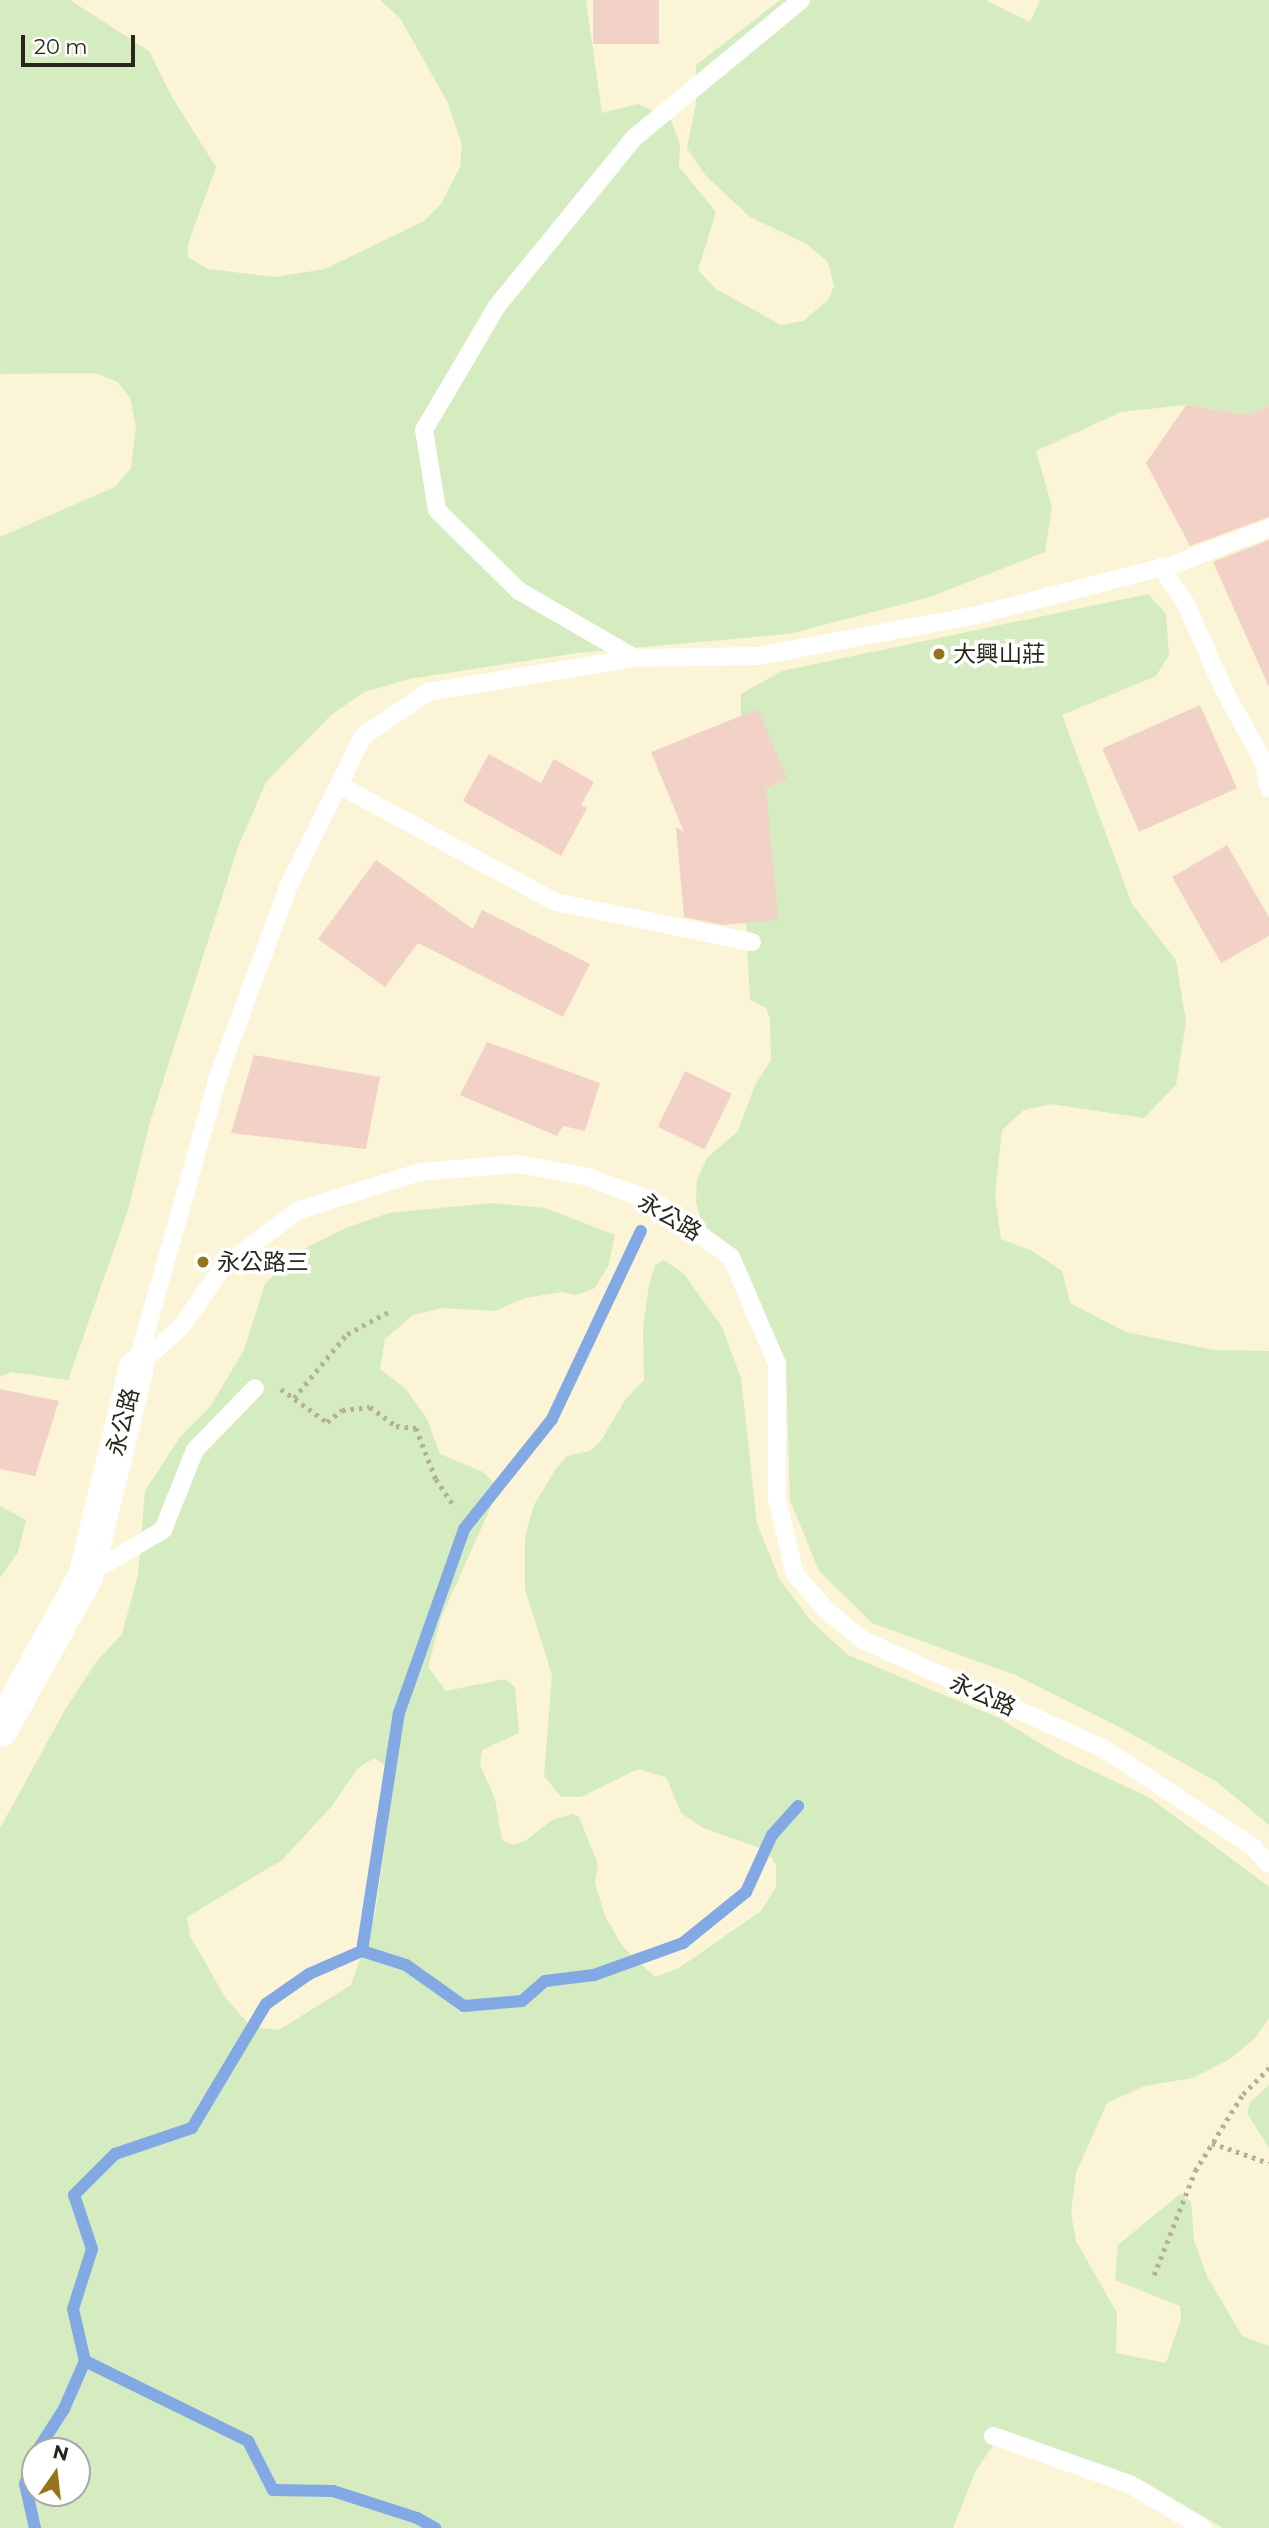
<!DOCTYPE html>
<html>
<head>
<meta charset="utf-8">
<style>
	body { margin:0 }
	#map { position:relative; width:1269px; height:2528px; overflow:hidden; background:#fbf4d6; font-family:Montserrat,"Noto Sans TC",sans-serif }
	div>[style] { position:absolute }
	.green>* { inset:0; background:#d5ebc0 }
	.stream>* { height:12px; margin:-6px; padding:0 6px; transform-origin:6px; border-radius:6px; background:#82a9e3 }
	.building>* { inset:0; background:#f2d2c7; transform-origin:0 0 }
	.path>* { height:4.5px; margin-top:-2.25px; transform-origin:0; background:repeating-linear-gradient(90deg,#b6b099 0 3.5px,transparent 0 8.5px) }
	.lane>* { height:18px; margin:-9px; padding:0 9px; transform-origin:9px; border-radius:9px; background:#fff }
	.street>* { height:35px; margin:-17.5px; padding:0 17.5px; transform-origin:17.5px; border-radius:17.5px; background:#fff }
	.dots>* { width:19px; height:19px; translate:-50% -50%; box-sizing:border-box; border:4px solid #fff; border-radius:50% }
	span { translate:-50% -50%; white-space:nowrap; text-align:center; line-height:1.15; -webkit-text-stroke:7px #fff; paint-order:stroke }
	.poi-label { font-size:23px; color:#29261b }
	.left { translate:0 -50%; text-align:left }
	.street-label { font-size:23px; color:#29261b }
	.north { position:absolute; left:21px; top:2437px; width:70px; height:70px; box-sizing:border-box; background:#fff; border:2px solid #a9a8a4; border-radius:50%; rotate:14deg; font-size:19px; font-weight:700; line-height:28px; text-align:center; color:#29261b }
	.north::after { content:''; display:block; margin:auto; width:24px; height:32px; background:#95741b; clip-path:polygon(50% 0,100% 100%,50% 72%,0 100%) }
	.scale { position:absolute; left:21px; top:35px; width:114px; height:32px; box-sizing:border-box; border:4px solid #29261b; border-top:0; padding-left:9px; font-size:21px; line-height:24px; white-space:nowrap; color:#29261b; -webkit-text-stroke:5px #fff; paint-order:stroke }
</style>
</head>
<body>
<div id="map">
	<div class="green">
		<div style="clip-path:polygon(0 0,70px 0,149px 51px,172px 97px,216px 167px,188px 244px,188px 257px,208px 269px,275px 277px,325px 269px,424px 221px,441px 204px,460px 167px,462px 144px,447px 101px,400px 18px,380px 0,586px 0,602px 113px,638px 104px,670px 118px,680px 144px,679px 167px,716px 212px,698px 270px,716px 289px,781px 325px,803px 321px,828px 300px,834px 286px,828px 262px,807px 244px,750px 217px,705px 175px,687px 148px,696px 103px,696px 65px,780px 0,985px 0,1030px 22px,1040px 0,1269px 0,1269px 406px,1248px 415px,1186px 405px,1121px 412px,1036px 451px,1052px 507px,1045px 552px,930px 597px,789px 634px,577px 653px,409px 679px,364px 692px,331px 715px,266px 782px,238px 847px,150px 1122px,129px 1207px,68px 1380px,11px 1372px,0 1377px,0 537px,115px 487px,131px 468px,136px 426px,130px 398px,118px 382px,95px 373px,0 374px)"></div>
		<div style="clip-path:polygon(1148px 594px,1166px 614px,1169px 655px,1156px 676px,1062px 715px,1132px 904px,1176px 960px,1186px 1022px,1176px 1085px,1144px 1118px,1051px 1104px,1024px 1110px,1002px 1130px,995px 1195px,1001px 1239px,1032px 1251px,1062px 1271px,1070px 1303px,1126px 1332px,1214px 1350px,1269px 1351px,1269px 1825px,1217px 1782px,1121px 1728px,1015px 1675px,872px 1623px,819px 1571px,790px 1500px,786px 1365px,741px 1257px,702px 1224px,696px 1202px,697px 1179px,708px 1157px,738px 1131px,755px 1085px,771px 1060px,770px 1018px,766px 1008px,750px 1000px,741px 823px,741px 694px,782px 671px)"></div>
		<div style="clip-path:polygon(evenodd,491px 1203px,545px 1208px,615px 1235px,608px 1266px,595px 1288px,576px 1295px,562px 1292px,525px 1298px,495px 1311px,442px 1308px,413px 1315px,385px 1339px,380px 1369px,405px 1388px,427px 1419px,440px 1454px,483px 1472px,494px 1483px,494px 1500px,441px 1618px,428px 1667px,446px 1691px,505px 1679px,515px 1687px,519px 1733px,482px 1750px,480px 1765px,495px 1799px,502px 1840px,513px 1845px,525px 1841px,552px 1820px,572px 1814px,579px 1817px,598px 1864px,595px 1883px,605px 1916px,623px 1947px,655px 1977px,679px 1968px,761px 1911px,776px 1887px,776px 1865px,766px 1850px,703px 1828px,681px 1813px,666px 1777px,638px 1769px,581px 1797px,561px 1797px,544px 1776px,552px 1675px,525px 1589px,525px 1537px,534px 1505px,555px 1470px,567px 1456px,590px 1451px,601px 1441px,625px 1400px,644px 1380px,643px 1328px,649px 1285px,655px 1265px,664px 1260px,684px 1274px,722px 1327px,741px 1378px,757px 1524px,780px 1580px,811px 1621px,848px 1655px,999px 1718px,1061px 1756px,1150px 1798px,1269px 1887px,1269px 2018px,1255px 2038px,1230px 2059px,1193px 2078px,1144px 2086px,1107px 2103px,1076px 2173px,1071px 2213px,1076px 2241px,1117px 2313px,1116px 2353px,1166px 2363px,1181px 2319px,1180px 2306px,1115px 2280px,1118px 2245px,1180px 2194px,1191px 2202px,1194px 2241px,1207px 2276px,1242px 2336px,1269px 2346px,1269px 2528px,1223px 2528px,1140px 2479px,1004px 2430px,976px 2470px,953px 2528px,0 2528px,0 1828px,66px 1708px,97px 1661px,122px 1634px,138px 1575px,145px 1491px,180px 1437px,210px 1407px,244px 1350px,265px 1284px,291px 1255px,348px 1227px,389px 1213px,491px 1203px,374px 1758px,395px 1772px,375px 1914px,351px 1985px,279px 2030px,251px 2027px,225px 1997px,190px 1936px,187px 1917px,282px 1860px,331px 1807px,358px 1768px,374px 1758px,491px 1203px,35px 2451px,77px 2451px,77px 2493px,35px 2493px,35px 2451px)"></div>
		<div style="clip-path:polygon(0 1506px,26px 1520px,18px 1552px,0 1578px)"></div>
		<div style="clip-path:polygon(1269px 2085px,1269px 2148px,1247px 2113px,1250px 2102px)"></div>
	</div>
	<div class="stream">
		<div style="left:362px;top:1951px;width:241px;rotate:-81.2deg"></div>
		<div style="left:399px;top:1713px;width:195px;rotate:-70.5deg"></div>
		<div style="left:464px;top:1529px;width:141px;rotate:-51.3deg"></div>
		<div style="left:552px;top:1419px;width:208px;rotate:-64.7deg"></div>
		<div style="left:85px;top:2361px;width:182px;rotate:26.1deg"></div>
		<div style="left:248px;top:2441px;width:55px;rotate:63deg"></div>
		<div style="left:273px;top:2490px;width:60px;rotate:1deg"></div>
		<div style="left:333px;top:2491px;width:88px;rotate:17.8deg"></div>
		<div style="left:417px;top:2518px;width:21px;rotate:29deg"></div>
		<div style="left:37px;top:2451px;width:50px;rotate:-57.3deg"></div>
		<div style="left:64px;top:2409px;width:52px;rotate:-66.4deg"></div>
		<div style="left:85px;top:2361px;width:53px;rotate:-103deg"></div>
		<div style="left:73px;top:2309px;width:63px;rotate:-72.4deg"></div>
		<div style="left:92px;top:2249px;width:57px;rotate:-108.4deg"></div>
		<div style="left:74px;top:2195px;width:58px;rotate:-45deg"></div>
		<div style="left:115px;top:2154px;width:81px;rotate:-18.7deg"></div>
		<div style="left:192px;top:2128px;width:144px;rotate:-59.2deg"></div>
		<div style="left:266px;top:2004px;width:52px;rotate:-34.9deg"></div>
		<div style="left:309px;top:1974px;width:58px;rotate:-23.5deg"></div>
		<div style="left:362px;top:1951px;width:46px;rotate:17.7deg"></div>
		<div style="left:406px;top:1965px;width:71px;rotate:35.3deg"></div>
		<div style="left:464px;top:2006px;width:58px;rotate:-4.9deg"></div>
		<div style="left:522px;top:2001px;width:30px;rotate:-41deg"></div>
		<div style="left:545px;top:1981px;width:49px;rotate:-7deg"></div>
		<div style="left:594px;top:1975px;width:95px;rotate:-19.8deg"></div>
		<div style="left:683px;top:1943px;width:81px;rotate:-39deg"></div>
		<div style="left:746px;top:1892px;width:63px;rotate:-65.5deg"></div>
		<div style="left:772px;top:1835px;width:39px;rotate:-48deg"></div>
		<div style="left:35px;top:2528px;width:45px;rotate:-102.8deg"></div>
		<div style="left:25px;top:2484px;width:32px;rotate:-72deg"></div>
	</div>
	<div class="building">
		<div style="left:593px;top:0;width:66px;height:44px"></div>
		<div style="clip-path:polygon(1186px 405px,1248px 415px,1269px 406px,1269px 517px,1190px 546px,1146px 463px)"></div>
		<div style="clip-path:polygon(1269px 540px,1269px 687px,1213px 562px)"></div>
		<div style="left:1200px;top:705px;width:91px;height:107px;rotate:66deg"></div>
		<div style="clip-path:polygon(758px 709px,787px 779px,766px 788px,778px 920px,723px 925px,684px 917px,676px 827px,684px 832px,651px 752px)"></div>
		<div style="clip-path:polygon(489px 754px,541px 783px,554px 759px,594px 782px,581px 805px,587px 808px,561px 856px,463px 801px)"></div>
		<div style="clip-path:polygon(1227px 845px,1269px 917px,1269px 936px,1221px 963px,1172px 877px)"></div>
		<div style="clip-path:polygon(376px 860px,473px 929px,482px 910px,590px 964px,563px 1017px,418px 943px,385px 987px,318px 939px)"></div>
		<div style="clip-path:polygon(487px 1042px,600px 1083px,585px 1131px,563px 1126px,557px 1136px,460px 1095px)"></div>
		<div style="clip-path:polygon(254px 1055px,380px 1077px,366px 1149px,231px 1133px)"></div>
		<div style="left:685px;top:1071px;width:52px;height:62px;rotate:26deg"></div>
		<div style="clip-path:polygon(0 1389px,59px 1401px,35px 1476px,0 1469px)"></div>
	</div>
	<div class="path">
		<div style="left:281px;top:1389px;width:57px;rotate:35.7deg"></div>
		<div style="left:327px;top:1422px;width:19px;rotate:-39deg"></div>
		<div style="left:342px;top:1410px;width:28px;rotate:-6deg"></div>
		<div style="left:370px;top:1407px;width:32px;rotate:36deg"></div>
		<div style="left:396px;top:1426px;width:20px;rotate:6deg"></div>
		<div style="left:416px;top:1428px;width:55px;rotate:68.6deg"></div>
		<div style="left:436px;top:1479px;width:34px;rotate:56deg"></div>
		<div style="left:294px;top:1398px;width:83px;rotate:-50.4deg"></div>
		<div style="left:347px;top:1334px;width:49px;rotate:-28.1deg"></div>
		<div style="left:1212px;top:2143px;width:60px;rotate:19.3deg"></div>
		<div style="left:1154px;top:2275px;width:112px;rotate:-68.5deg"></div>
		<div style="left:1195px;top:2171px;width:91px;rotate:-58.1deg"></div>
		<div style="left:1243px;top:2094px;width:37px;rotate:-45deg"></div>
	</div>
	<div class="lane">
		<div style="left:1161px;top:567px;width:45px;rotate:56deg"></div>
		<div style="left:1186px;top:604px;width:94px;rotate:66.2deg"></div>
		<div style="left:1224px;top:690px;width:81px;rotate:61.2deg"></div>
		<div style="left:1263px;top:761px;width:28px;rotate:77deg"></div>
		<div style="left:635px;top:658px;width:134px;rotate:-150deg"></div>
		<div style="left:519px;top:591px;width:115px;rotate:-135.4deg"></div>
		<div style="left:437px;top:510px;width:81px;rotate:-99.2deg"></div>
		<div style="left:424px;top:430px;width:144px;rotate:-59.5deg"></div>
		<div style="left:497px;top:306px;width:218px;rotate:-50.8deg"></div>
		<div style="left:635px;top:137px;width:215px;rotate:-39.5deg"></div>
		<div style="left:339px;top:785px;width:246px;rotate:28.4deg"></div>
		<div style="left:555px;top:902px;width:201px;rotate:11.5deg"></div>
		<div style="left:136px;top:1367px;width:305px;rotate:-74.2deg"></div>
		<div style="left:219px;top:1074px;width:202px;rotate:-69.7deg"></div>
		<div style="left:289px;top:885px;width:166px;rotate:-63.6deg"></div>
		<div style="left:363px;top:736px;width:78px;rotate:-34.1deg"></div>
		<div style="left:428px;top:692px;width:210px;rotate:-9.3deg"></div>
		<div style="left:635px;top:658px;width:123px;rotate:-0.9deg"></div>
		<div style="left:758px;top:656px;width:223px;rotate:-10.6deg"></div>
		<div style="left:977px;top:615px;width:204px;rotate:-14.4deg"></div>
		<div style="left:1175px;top:564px;width:101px;rotate:-21deg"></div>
		<div style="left:136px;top:1367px;width:60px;rotate:-41.6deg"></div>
		<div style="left:181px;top:1327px;width:73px;rotate:-55deg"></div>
		<div style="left:223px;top:1267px;width:95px;rotate:-36.9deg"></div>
		<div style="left:299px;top:1210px;width:127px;rotate:-17.4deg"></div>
		<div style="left:420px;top:1172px;width:98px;rotate:-4.7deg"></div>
		<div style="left:518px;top:1164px;width:71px;rotate:10.5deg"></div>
		<div style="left:588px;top:1177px;width:72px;rotate:20.5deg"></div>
		<div style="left:655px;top:1202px;width:94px;rotate:35.9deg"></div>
		<div style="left:731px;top:1257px;width:116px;rotate:66.7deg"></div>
		<div style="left:777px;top:1364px;width:135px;rotate:90deg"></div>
		<div style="left:777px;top:1499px;width:77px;rotate:76.5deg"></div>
		<div style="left:795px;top:1574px;width:48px;rotate:49.3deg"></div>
		<div style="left:826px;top:1610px;width:48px;rotate:39deg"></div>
		<div style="left:863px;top:1640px;width:265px;rotate:24.3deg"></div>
		<div style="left:1104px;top:1749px;width:178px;rotate:33.3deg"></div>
		<div style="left:1253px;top:1847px;width:23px;rotate:47deg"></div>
		<div style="left:88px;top:1574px;width:87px;rotate:-30.4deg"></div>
		<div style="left:163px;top:1530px;width:86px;rotate:-68.2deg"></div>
		<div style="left:195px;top:1450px;width:86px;rotate:-45.9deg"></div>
		<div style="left:993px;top:2436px;width:144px;rotate:19.4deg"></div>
		<div style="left:1129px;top:2484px;width:86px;rotate:30.7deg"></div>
	</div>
	<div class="street">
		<div style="left:0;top:1729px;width:175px;rotate:-60.9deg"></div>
		<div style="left:85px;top:1576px;width:215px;rotate:-76.3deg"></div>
	</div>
	<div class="dots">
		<div style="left:939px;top:654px;background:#95741b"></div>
		<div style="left:203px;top:1262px;background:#95741b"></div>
	</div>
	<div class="poi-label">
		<span class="left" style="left:953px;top:654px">大興山莊</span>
		<span class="left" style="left:217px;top:1262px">永公路三</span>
	</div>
	<div class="street-label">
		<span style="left:670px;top:1217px;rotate:31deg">永公路</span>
		<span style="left:123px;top:1422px;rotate:-76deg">永公路</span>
		<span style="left:983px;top:1695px;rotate:24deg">永公路</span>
	</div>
	<div class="north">N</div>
	<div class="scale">20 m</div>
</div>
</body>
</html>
